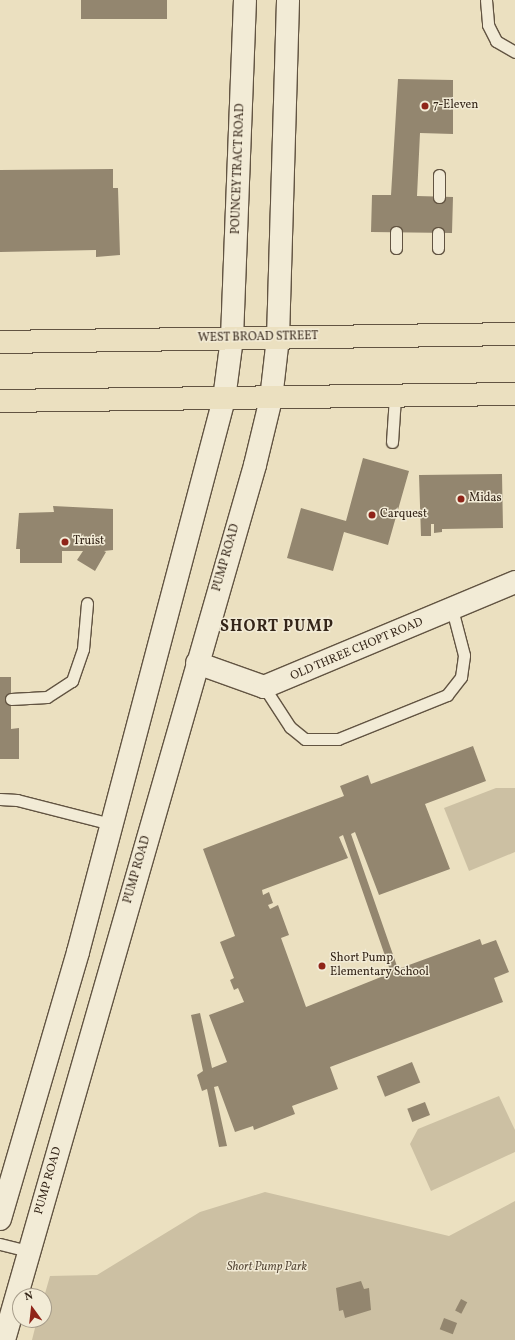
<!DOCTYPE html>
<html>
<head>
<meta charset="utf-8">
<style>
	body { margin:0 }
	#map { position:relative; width:515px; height:1340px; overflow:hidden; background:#ebe0c0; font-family:Vollkorn,serif }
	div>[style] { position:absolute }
	.green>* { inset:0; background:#ccc0a3 }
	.building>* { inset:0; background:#93866f; transform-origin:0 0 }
	.roads { filter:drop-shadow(1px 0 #625442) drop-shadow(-1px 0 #625442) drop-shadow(0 1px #625442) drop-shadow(0 -1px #625442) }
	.lane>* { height:11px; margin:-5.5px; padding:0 5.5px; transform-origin:5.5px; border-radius:5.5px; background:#f2ebd6 }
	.street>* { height:22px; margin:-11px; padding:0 11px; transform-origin:11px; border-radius:11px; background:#f2ebd6 }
	.secondary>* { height:22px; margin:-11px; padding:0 11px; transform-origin:11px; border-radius:11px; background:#f2ebd6 }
	.primary>* { height:22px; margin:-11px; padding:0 11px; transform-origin:11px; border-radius:11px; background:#ebe0c0 }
	.dots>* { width:11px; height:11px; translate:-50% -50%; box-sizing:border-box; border:2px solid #f2ebd6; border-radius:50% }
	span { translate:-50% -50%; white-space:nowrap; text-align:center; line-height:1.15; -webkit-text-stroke:3px #f2ebd6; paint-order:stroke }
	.poi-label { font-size:12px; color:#342518 }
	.left { translate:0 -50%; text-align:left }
	.street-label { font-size:12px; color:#342518 }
	.park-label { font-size:12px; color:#5a4c3b; font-style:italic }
	.district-label { font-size:16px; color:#342518; font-weight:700; letter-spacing:1px }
	.north { position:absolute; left:12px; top:1288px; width:40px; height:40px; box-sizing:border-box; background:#f2ebd6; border:1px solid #a69c8a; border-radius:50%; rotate:345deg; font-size:11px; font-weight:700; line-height:16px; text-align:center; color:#342518 }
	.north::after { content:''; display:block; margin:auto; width:14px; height:18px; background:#8f2418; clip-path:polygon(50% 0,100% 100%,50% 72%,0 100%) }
</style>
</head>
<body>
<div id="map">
	<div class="green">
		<div style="clip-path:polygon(496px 788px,515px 788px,515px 852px,469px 871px,444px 808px)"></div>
		<div style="clip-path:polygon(499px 1096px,515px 1130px,515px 1152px,431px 1191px,410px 1144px,418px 1129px)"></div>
		<div style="clip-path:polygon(265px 1192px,449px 1236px,515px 1201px,515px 1340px,32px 1340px,37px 1320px,44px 1320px,44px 1297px,50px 1276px,97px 1275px,200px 1212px)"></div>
	</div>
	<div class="building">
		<div style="left:81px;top:0;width:86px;height:19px"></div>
		<div style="clip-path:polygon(398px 79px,453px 80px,453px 134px,420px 133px,417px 196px,453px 197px,452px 233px,371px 232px,372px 195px,391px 195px)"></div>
		<div style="clip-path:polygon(113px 169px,113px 188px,118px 188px,120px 255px,96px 257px,96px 250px,0 252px,0 170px)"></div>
		<div style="clip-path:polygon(363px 458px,409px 471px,388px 545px,344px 532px,333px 571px,287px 558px,301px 508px,346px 521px)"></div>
		<div style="clip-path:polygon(502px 474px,503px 528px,442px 529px,442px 532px,434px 533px,434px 524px,431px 524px,431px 536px,421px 536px,419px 475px)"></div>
		<div style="clip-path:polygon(53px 506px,113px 509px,113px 550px,104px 551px,106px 552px,95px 571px,77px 560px,83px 551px,62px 551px,62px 563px,20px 563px,20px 549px,16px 549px,19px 513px,54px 512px)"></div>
		<div style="clip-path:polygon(0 677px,11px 677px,11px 729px,19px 728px,19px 759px,0 759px)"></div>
		<div style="clip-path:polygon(evenodd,473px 746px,486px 781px,425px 804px,450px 869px,379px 895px,355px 832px,351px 834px,398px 969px,480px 939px,482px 945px,496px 940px,509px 972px,494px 978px,503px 1002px,330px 1067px,338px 1089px,292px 1106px,295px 1114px,254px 1130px,253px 1126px,235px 1132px,218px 1086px,214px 1087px,227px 1146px,219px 1147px,207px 1089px,202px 1091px,197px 1075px,203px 1071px,191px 1015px,200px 1013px,212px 1068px,227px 1062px,209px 1015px,244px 1002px,238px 988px,234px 990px,230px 980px,234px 978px,220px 942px,235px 936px,203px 849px,344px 796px,340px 786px,368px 775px,371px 784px,473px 746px,343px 835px,391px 973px,306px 1007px,281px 938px,289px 935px,278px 905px,270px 909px,268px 905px,273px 903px,269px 892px,263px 895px,262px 890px,348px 858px,339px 837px,343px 835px)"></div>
		<div style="left:412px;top:1062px;width:22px;height:38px;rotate:68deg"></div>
		<div style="left:425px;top:1102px;width:14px;height:19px;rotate:69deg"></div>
		<div style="clip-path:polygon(361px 1281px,364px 1289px,369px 1288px,371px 1310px,345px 1318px,343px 1310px,339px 1311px,336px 1288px)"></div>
		<div style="left:461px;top:1299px;width:7px;height:13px;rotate:27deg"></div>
		<div style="left:444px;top:1318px;width:14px;height:12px;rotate:21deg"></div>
	</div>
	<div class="roads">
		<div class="lane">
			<div style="left:486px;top:0;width:25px;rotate:85deg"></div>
			<div style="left:488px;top:25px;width:18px;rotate:63deg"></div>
			<div style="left:496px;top:41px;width:22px;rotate:30deg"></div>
			<div style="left:439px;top:197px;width:22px;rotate:-90deg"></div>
			<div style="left:396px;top:248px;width:16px;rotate:-90deg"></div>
			<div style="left:438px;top:248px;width:15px;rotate:-90deg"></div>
			<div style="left:392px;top:442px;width:45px;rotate:-86.2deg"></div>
			<div style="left:264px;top:687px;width:48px;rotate:57deg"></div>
			<div style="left:290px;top:727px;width:19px;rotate:39deg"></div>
			<div style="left:305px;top:739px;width:33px"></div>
			<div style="left:338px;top:739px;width:118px;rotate:-22deg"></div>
			<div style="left:447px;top:695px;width:23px;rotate:-52deg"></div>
			<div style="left:461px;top:677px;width:22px;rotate:-82deg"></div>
			<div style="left:464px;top:655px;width:48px;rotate:-104.6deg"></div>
			<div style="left:11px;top:699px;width:36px;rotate:-3deg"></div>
			<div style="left:47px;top:697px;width:30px;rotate:-33deg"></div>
			<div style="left:72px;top:681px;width:34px;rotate:-71deg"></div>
			<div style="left:83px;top:649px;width:46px;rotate:-85deg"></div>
			<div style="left:0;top:799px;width:17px;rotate:3deg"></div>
			<div style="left:17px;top:800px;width:97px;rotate:14.3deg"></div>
			<div style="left:0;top:1244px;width:30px;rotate:14deg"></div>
		</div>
		<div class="street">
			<div style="left:197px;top:663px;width:71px;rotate:19.7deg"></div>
			<div style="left:264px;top:687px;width:272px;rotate:-22.7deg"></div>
		</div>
		<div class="secondary">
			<div style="left:0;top:1219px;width:278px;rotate:-73.7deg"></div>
			<div style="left:78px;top:952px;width:572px;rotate:-75.21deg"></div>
			<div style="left:224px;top:399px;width:62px;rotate:-82.5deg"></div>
			<div style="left:232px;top:338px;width:338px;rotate:-87.8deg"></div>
			<div style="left:4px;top:1340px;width:910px;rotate:-73.99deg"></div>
			<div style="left:255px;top:465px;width:68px;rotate:-76.4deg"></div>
			<div style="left:271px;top:399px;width:61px;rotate:-83.5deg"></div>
			<div style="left:278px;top:338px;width:338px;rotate:-88.3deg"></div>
		</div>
		<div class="primary">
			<div style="left:0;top:342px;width:515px;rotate:-0.89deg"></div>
			<div style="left:0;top:401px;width:515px;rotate:-0.78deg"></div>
		</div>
	</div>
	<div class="dots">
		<div style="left:425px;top:106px;background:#8f2418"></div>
		<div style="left:461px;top:499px;background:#8f2418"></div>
		<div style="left:372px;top:515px;background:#8f2418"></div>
		<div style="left:65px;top:542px;background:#8f2418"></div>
		<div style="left:322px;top:966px;background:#8f2418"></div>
	</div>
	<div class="poi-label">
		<span class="left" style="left:433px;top:106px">7-Eleven</span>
		<span class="left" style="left:469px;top:499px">Midas</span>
		<span class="left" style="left:380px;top:515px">Carquest</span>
		<span class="left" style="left:73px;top:542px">Truist</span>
		<span class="left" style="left:330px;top:966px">Short Pump<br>Elementary School</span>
	</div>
	<div class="street-label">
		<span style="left:239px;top:169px;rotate:-88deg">POUNCEY TRACT ROAD</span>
		<span style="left:258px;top:338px;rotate:-1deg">WEST BROAD STREET</span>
		<span style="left:227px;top:558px;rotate:-74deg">PUMP ROAD</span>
		<span style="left:357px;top:650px;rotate:-23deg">OLD THREE CHOPT ROAD</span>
		<span style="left:138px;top:870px;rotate:-74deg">PUMP ROAD</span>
		<span style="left:49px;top:1181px;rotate:-74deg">PUMP ROAD</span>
	</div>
	<div class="park-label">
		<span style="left:267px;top:1268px">Short Pump Park</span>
	</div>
	<div class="district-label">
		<span style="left:277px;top:627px">SHORT PUMP</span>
	</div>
	<div class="north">N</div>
</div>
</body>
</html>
